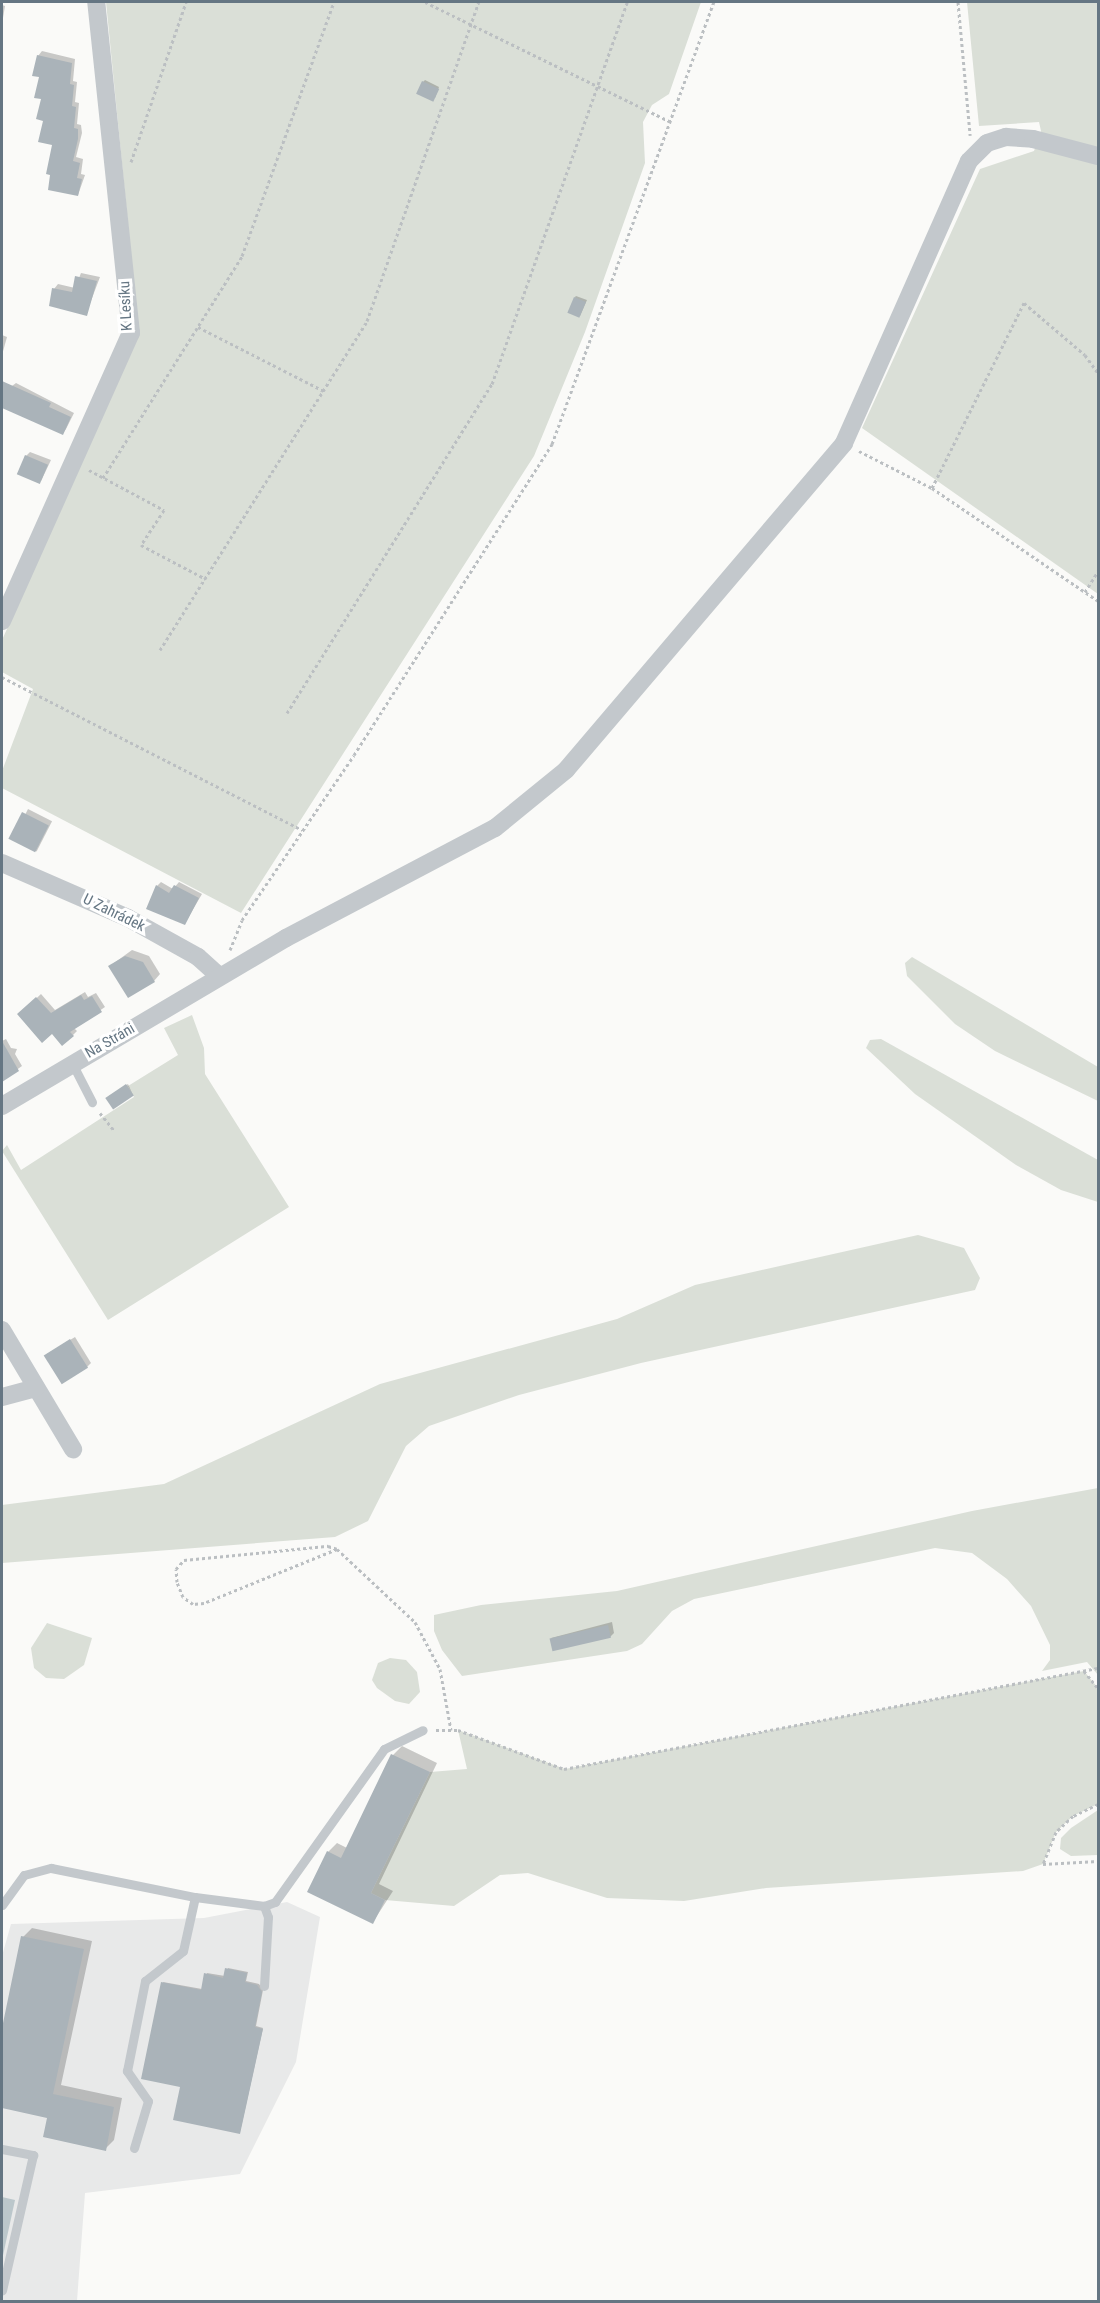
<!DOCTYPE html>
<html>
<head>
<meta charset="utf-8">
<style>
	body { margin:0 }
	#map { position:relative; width:1100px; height:2303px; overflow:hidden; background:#fafaf8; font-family:"Roboto Condensed",sans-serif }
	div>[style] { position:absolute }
	.built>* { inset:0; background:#e8e9e9 }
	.green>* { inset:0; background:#dadfd7 }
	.water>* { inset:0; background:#bbc7cb }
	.shadow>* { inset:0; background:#0003; transform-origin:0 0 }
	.building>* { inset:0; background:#aab3b9; transform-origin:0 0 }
	.path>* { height:3px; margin-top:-1.5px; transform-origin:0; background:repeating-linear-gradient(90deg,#bbbfc2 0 3px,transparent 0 6px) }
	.service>* { height:9px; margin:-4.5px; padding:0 4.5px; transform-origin:4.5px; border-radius:4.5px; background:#c3c8cc }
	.minor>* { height:18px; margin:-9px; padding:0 9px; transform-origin:9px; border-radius:9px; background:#c3c8cc }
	span { translate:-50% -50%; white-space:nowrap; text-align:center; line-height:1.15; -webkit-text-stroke:6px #fff; paint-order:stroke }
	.street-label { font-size:15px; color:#657683 }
	.frame { position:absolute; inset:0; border:3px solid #657683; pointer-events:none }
</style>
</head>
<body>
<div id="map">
	<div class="built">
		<div style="clip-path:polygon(287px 1902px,320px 1917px,296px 2062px,240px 2174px,85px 2193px,77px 2301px,2px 2301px,2px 1956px,11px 1924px,204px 1918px)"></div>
	</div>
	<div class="green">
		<div style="clip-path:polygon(106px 2px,701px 2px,669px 94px,652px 105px,643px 122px,645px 163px,585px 332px,534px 456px,241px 913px,2px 788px,2px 771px,33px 689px,2px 672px,2px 640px,139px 335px)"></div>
		<div style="clip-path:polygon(967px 2px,1098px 2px,1098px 594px,862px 428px,980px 169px,1034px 151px,1041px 131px,1039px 122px,979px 126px)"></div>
		<div style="clip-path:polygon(912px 957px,1098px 1067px,1098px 1101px,995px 1051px,955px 1024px,907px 976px,905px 963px)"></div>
		<div style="clip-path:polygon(192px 1015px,204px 1048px,205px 1074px,289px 1207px,108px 1320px,2px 1151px,7px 1145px,21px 1170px,134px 1097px,128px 1086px,178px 1055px,164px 1028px)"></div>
		<div style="clip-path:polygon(881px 1039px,1098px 1160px,1098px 1202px,1061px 1190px,1016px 1165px,915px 1094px,866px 1048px,870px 1040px)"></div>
		<div style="clip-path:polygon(918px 1235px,964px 1248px,980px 1278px,975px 1290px,641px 1363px,519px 1395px,429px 1426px,406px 1446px,368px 1521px,335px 1537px,2px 1563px,2px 1505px,164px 1484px,380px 1384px,617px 1319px,695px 1285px)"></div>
		<div style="clip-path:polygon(1098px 1488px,1098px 1675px,1087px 1662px,1042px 1671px,1050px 1660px,1050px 1645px,1031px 1606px,1007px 1579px,972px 1553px,935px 1548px,694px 1599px,672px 1611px,642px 1644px,627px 1651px,462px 1676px,442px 1650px,434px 1631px,434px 1615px,481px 1605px,617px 1591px,972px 1511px)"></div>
		<div style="clip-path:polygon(47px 1623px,92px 1638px,84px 1665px,64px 1679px,46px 1678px,34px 1668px,31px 1648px)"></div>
		<div style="clip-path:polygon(390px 1658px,406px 1660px,417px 1672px,420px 1692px,409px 1704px,395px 1701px,377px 1688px,372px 1680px,378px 1663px)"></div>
		<div style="clip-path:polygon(1084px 1671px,1098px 1688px,1098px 1804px,1073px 1816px,1056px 1832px,1043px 1864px,1023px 1871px,766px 1888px,684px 1901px,607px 1898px,528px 1873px,500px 1875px,454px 1906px,385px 1900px,371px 1893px,430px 1772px,467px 1769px,458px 1730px,565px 1769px)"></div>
		<div style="clip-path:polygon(1098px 1810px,1098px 1855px,1071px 1856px,1060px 1849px,1061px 1838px,1071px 1828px)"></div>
	</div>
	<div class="water">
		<div style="clip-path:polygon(2px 2197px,15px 2200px,2px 2260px)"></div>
	</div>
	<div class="shadow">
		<div style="clip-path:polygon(2px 5px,5px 6px,2px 24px)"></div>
		<div style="clip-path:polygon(42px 51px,75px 59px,73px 81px,77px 82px,75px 102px,79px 103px,77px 124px,81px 125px,82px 133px,76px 157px,83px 159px,81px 174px,85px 175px,78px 195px,44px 120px,38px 56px)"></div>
		<div style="clip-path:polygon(425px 80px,439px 87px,435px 98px,423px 82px)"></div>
		<div style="clip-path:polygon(81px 273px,100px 277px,86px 314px,54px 289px,58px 284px,75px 288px)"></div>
		<div style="clip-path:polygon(576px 296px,587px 300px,580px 316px,575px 297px)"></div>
		<div style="clip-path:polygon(2px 335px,7px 337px,2px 355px)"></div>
		<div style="clip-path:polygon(16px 383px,74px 413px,66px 429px,63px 433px,12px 386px)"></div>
		<div style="clip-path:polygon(30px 452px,51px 460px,41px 481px,26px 456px)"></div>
		<div style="left:28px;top:809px;width:27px;height:34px;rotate:27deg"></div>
		<div style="clip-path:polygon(161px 882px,173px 889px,179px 882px,202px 894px,185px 923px,157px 886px)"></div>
		<div style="clip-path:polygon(132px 950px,149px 956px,160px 974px,154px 981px,110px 966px)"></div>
		<div style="clip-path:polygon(85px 992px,88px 997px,96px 993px,105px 1007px,74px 1028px,77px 1031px,73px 1035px,52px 1032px,23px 1011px,41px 994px,55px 1010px)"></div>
		<div style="clip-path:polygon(6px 1039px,11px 1048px,17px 1049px,15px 1054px,22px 1066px,5px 1078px,2px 1041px)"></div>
		<div style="clip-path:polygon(128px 1084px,133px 1095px,109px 1096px)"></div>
		<div style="clip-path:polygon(75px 1337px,91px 1363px,87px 1367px,47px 1354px)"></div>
		<div style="clip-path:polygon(612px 1622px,614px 1633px,610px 1637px,551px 1638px)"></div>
		<div style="clip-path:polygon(402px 1746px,437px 1763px,379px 1884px,393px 1891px,373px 1922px,328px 1852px,337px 1843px,347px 1848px,393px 1755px)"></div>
		<div style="clip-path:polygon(32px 1928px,92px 1941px,61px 2085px,122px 2098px,114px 2140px,105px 2149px,49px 2117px,2px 2107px,2px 2035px,23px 1937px)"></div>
		<div style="clip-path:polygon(228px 1968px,248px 1972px,246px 1981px,259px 1984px,263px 1990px,256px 2026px,263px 2028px,240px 2132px,182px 2086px,163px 1982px,202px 1989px,207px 1973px,225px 1976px)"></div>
	</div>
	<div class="building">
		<div style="clip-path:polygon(37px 55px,72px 63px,70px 84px,74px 85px,72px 106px,76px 107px,74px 128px,78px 129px,78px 139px,73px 161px,80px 163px,77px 178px,82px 179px,78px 196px,48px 190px,50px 175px,46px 174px,52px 145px,38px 142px,43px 121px,36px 119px,41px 99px,34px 98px,39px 77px,32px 76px)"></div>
		<div style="left:422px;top:81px;width:19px;height:14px;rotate:25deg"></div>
		<div style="clip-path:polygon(75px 276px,97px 281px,87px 316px,49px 306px,52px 288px,72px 292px)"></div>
		<div style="left:574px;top:297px;width:13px;height:17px;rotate:23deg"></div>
		<div style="clip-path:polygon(2px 381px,51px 403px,49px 407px,71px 417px,63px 435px,2px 408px)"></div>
		<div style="left:25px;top:455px;width:25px;height:21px;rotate:23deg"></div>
		<div style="left:22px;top:812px;width:30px;height:30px;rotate:27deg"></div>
		<div style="clip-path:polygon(156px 885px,169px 893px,174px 885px,199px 898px,185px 925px,146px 909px)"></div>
		<div style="clip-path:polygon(125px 956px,143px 962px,155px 982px,128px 998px,108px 966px)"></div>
		<div style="clip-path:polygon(81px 995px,84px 1000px,92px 996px,102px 1012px,70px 1032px,74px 1036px,62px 1046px,52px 1034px,42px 1043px,17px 1014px,36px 997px,51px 1013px)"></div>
		<div style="clip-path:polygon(2px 1041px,19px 1071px,2px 1082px)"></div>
		<div style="left:126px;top:1084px;width:14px;height:25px;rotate:56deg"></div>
		<div style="left:70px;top:1339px;width:34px;height:31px;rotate:58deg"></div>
		<div style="left:608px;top:1625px;width:13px;height:60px;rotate:77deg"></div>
		<div style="clip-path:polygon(391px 1754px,430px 1772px,371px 1893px,385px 1900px,373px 1924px,307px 1892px,327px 1851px,341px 1858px)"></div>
		<div style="clip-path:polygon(21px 1936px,84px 1949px,53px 2094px,114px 2107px,106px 2151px,43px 2137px,47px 2118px,2px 2108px,2px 2028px)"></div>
		<div style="clip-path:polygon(225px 1968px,247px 1973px,245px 1982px,257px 1985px,262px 1992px,255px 2027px,263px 2029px,240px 2134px,173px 2120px,180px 2087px,141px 2079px,161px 1982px,201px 1990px,204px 1973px,223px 1978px)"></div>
	</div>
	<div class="path">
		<div style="left:425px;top:2px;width:274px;rotate:26deg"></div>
		<div style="left:958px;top:2px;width:134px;rotate:84.8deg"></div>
		<div style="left:131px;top:162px;width:169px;rotate:-71deg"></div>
		<div style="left:198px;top:327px;width:141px;rotate:26.9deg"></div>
		<div style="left:859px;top:451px;width:82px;rotate:26.9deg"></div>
		<div style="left:932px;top:488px;width:201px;rotate:34.2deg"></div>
		<div style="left:89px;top:470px;width:85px;rotate:28.1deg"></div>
		<div style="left:164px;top:510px;width:42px;rotate:123.3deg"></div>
		<div style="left:141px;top:545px;width:73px;rotate:27.6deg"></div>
		<div style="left:103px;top:478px;width:262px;rotate:-57.9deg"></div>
		<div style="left:242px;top:256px;width:270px;rotate:-70.1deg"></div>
		<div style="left:932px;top:488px;width:207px;rotate:-63.6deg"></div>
		<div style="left:1024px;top:303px;width:80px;rotate:40.4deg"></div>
		<div style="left:1085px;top:355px;width:22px;rotate:54deg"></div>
		<div style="left:1085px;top:592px;width:25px;rotate:-58deg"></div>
		<div style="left:160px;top:650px;width:389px;rotate:-57.8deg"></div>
		<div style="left:367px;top:321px;width:338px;rotate:-70.7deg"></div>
		<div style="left:2px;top:677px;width:337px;rotate:27deg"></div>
		<div style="left:287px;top:713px;width:388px;rotate:-58.1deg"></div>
		<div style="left:492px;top:384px;width:405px;rotate:-70.5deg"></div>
		<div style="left:230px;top:950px;width:32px;rotate:-68deg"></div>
		<div style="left:242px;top:920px;width:199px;rotate:-55.8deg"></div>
		<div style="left:354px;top:755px;width:369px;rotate:-57.5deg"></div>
		<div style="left:552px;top:444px;width:471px;rotate:-69.9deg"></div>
		<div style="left:100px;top:1113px;width:22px;rotate:51deg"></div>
		<div style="left:337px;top:1549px;width:144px;rotate:157.9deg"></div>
		<div style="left:204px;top:1603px;width:11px;rotate:175deg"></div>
		<div style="left:193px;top:1604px;width:12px;rotate:-145deg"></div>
		<div style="left:183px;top:1597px;width:16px;rotate:-112deg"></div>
		<div style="left:177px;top:1582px;width:13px;rotate:-94deg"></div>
		<div style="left:176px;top:1569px;width:12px;rotate:-48deg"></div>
		<div style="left:184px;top:1560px;width:145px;rotate:-5.6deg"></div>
		<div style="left:328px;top:1546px;width:9px;rotate:18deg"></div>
		<div style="left:337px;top:1549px;width:107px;rotate:43.1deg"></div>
		<div style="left:415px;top:1622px;width:53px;rotate:62deg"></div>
		<div style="left:440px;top:1669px;width:62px;rotate:79.8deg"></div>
		<div style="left:1084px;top:1671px;width:22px;rotate:51deg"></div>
		<div style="left:436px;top:1730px;width:22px"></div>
		<div style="left:458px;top:1730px;width:113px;rotate:20.2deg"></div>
		<div style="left:564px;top:1769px;width:543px;rotate:-10.71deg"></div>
		<div style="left:1098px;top:1804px;width:28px;rotate:154deg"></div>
		<div style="left:1073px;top:1816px;width:23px;rotate:137deg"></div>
		<div style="left:1056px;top:1832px;width:35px;rotate:112deg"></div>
		<div style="left:1043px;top:1864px;width:55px;rotate:-3.1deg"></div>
	</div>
	<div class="service">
		<div style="left:72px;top:1063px;width:44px;rotate:62.9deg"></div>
		<div style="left:2px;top:1905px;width:37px;rotate:-54deg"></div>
		<div style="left:24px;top:1875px;width:28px;rotate:-15deg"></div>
		<div style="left:51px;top:1868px;width:147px;rotate:11.4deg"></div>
		<div style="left:264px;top:1986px;width:69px;rotate:-86.7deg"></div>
		<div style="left:268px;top:1917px;width:12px;rotate:-110deg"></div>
		<div style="left:264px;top:1906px;width:12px;rotate:-20deg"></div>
		<div style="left:275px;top:1902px;width:188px;rotate:-54.5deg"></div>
		<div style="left:384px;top:1749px;width:43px;rotate:-26deg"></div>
		<div style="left:134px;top:2148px;width:49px;rotate:-73.4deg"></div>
		<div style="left:148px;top:2101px;width:37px;rotate:-125deg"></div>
		<div style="left:127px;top:2071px;width:92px;rotate:-78.7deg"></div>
		<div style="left:145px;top:1981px;width:48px;rotate:-38.3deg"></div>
		<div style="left:183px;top:1951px;width:55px;rotate:-77.5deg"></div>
		<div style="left:195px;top:1897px;width:70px;rotate:7.4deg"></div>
		<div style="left:2px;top:2149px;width:32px;rotate:11deg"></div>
		<div style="left:33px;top:2155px;width:139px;rotate:102.9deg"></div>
	</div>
	<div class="minor">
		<div style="left:2px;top:621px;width:316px;rotate:-65.9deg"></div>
		<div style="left:131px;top:333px;width:333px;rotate:-96deg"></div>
		<div style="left:2px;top:863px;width:137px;rotate:23.6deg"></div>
		<div style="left:128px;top:918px;width:80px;rotate:29.1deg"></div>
		<div style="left:198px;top:957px;width:28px;rotate:42deg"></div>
		<div style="left:2px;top:1106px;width:330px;rotate:-30.6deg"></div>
		<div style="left:286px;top:938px;width:236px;rotate:-27.8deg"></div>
		<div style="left:495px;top:828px;width:92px;rotate:-39.2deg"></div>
		<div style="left:566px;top:770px;width:429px;rotate:-49.6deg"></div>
		<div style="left:844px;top:443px;width:308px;rotate:-66.1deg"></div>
		<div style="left:969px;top:161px;width:25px;rotate:-45deg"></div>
		<div style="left:987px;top:143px;width:20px;rotate:-18deg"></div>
		<div style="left:1006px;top:137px;width:27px;rotate:4deg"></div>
		<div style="left:1033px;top:139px;width:67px;rotate:14.7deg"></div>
		<div style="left:2px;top:1330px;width:139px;rotate:59.2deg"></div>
		<div style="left:2px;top:1397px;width:35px;rotate:-15deg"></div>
	</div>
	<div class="street-label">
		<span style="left:126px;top:306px;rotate:-93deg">K Lesíku</span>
		<span style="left:114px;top:913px;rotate:26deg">U Zahrádek</span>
		<span style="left:110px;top:1041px;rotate:-30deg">Na Stráni</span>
	</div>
	<div class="frame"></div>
</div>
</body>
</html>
